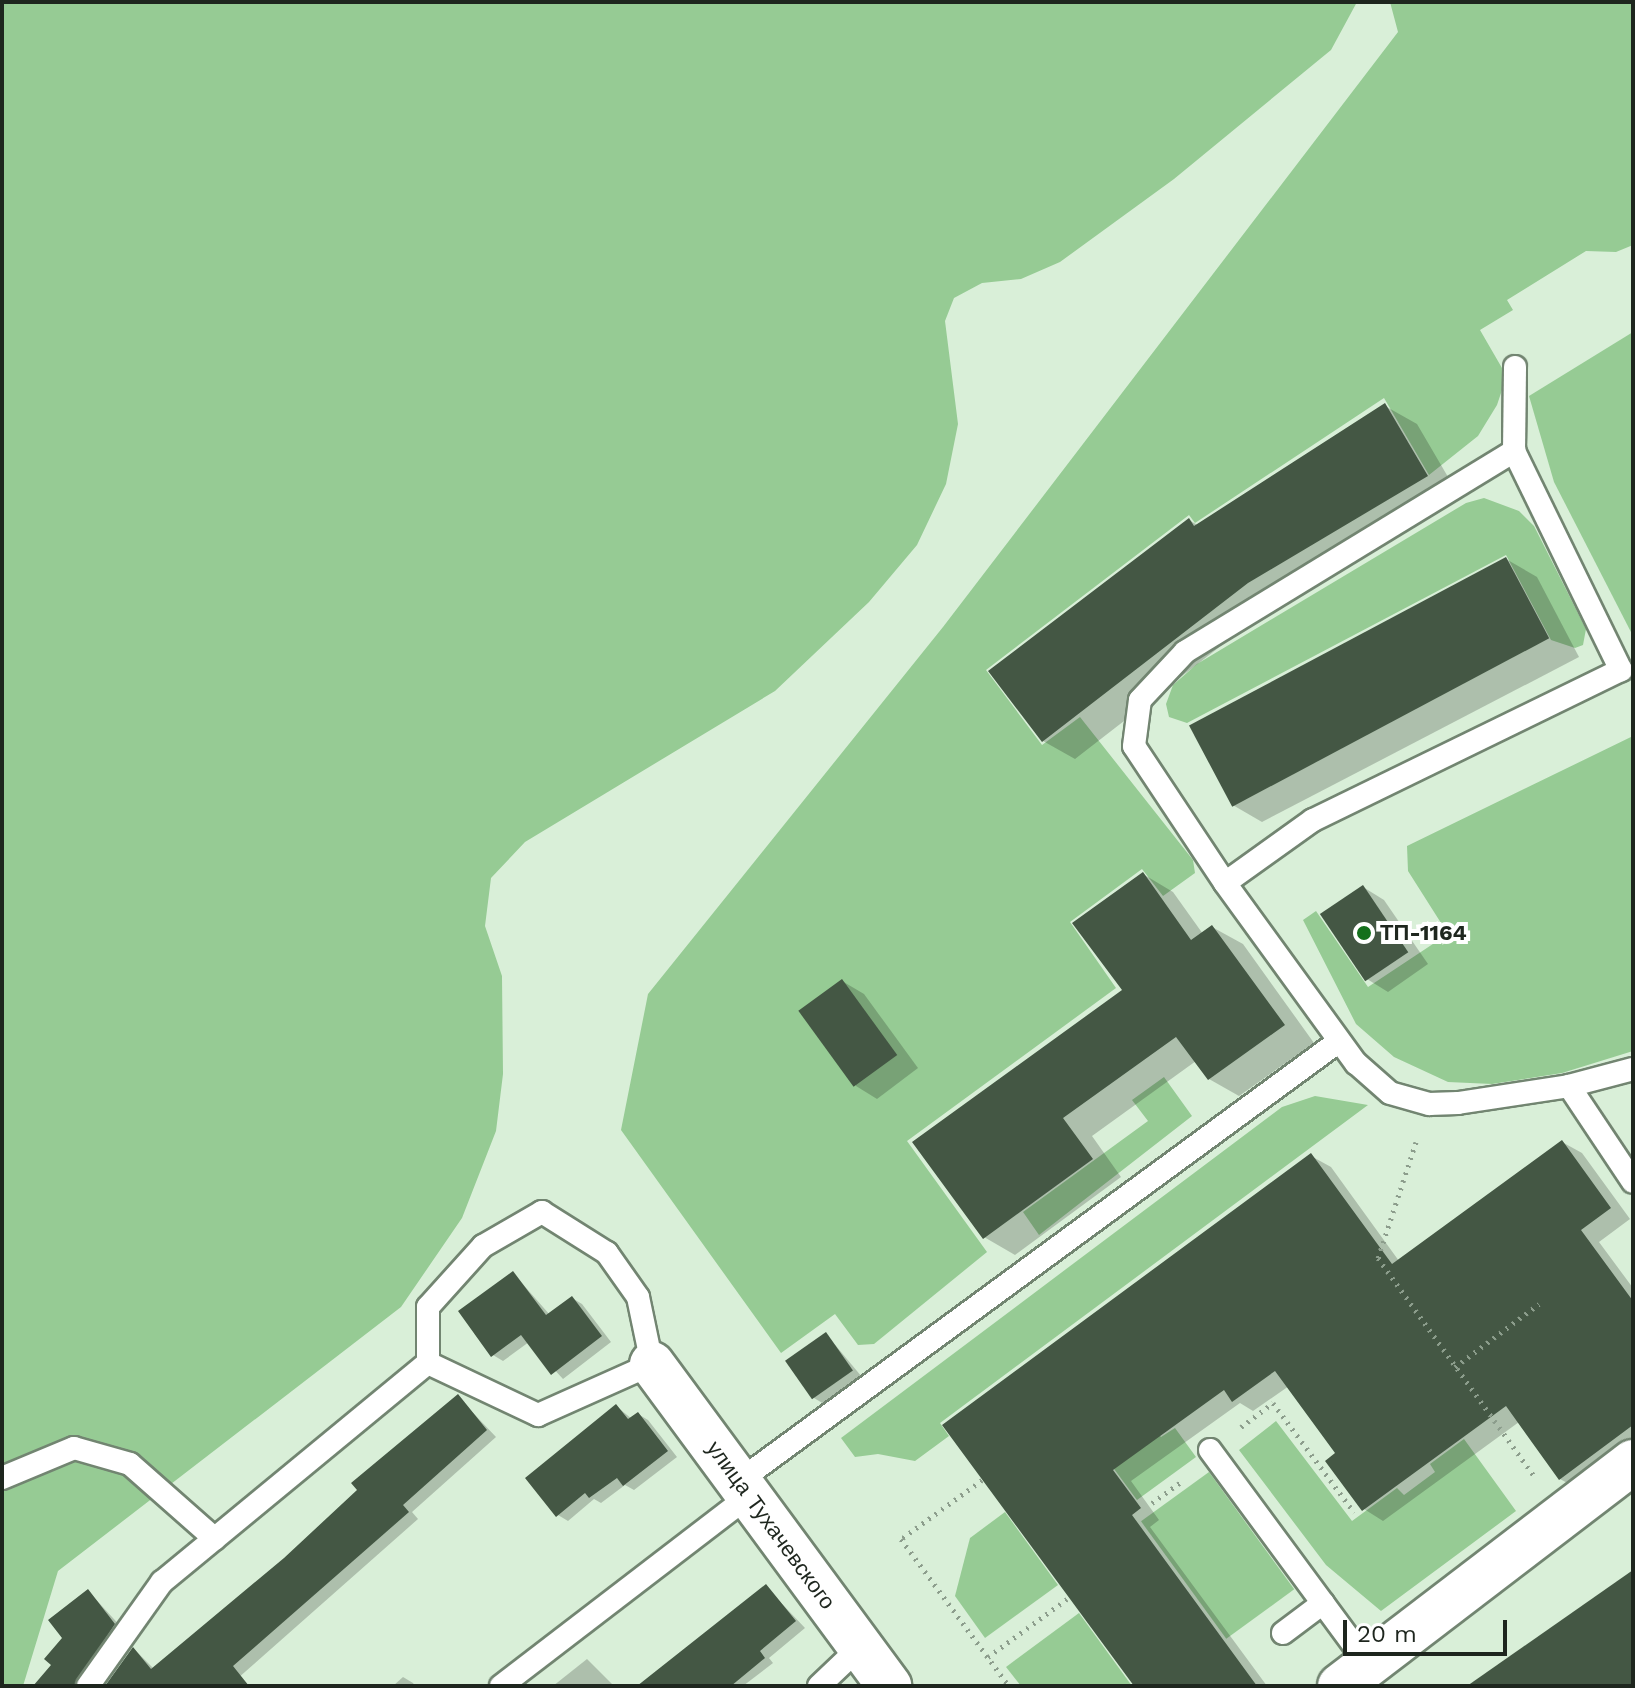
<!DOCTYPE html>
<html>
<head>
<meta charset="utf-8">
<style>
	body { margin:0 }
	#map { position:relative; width:1635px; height:1688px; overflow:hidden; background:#d9efd8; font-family:"Work Sans",sans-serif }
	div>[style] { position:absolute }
	.green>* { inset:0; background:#96cb94; transform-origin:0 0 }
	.shadow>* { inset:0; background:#0003 }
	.building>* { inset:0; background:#445744; transform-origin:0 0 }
	.path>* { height:5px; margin-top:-2.5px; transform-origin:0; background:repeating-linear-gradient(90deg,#8c9d8c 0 2px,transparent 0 8px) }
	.roads { filter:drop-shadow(2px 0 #728571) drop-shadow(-2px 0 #728571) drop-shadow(0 2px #728571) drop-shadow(0 -2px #728571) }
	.service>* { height:22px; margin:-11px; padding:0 11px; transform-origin:11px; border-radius:11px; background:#fff }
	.minor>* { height:44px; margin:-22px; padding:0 22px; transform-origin:22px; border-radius:22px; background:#fff }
	.dots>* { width:22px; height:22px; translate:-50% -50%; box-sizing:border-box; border:4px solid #fff; border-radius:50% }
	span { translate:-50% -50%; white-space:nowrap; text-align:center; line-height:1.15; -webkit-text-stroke:8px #fff; paint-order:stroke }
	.poi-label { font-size:22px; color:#1e261e; font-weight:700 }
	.left { translate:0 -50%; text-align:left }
	.street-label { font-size:22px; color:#1e261e }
	.frame { position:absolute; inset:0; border:4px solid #1e261e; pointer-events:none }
	.scale { position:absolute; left:1343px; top:1620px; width:164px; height:36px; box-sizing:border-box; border:4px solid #1e261e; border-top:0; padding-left:10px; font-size:24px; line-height:28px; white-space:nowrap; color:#1e261e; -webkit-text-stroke:6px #fff; paint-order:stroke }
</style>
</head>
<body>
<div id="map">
	<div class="green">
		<div style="clip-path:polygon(2px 2px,1357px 2px,1331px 50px,1174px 179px,1060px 262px,1021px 279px,982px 283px,954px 298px,945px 321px,958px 424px,946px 484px,917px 545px,869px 602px,775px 691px,525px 842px,491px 878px,485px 926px,502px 976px,503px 1074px,496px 1131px,462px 1218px,401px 1307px,58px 1571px,23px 1686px,2px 1686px)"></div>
		<div style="clip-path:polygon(1390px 2px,1633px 2px,1633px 245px,1616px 252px,1586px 251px,1507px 300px,1513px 310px,1480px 330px,1502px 368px,1504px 384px,1497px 405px,1478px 436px,1429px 475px,1384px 398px,1195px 523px,1189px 515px,986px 670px,1042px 745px,1080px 717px,1193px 860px,1195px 873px,1163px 896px,1142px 869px,1070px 922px,1116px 988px,907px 1141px,987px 1252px,874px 1344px,858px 1345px,835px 1314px,781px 1353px,621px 1130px,648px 994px,943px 627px,1398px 32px)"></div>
		<div style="clip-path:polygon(1633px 332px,1633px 636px,1554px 482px,1529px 396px)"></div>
		<div style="clip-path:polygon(1484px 498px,1519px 511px,1534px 526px,1586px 629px,1583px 645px,1575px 648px,1551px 640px,1506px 555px,1187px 723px,1169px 717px,1166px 704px,1173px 685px,1197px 664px,1466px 503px)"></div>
		<div style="clip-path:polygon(1633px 736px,1633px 1051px,1562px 1073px,1492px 1084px,1448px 1082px,1394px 1057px,1356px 1024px,1303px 920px,1316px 911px,1368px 987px,1448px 934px,1408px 871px,1407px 846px)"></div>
		<div style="clip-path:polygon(1164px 1077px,1192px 1116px,1039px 1235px,1023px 1212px,1148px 1121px,1132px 1100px)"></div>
		<div style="clip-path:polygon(1315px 1096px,1368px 1105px,940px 1423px,949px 1436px,915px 1461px,878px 1454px,855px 1457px,841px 1438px,1282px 1107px)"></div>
		<div style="clip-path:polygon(1135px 1402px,1161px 1437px,1175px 1428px,1196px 1457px,1137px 1500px,1089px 1435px)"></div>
		<div style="clip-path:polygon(1276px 1421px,1352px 1521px,1397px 1488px,1404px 1495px,1435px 1472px,1430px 1464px,1464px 1439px,1516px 1511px,1381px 1611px,1326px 1565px,1239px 1450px)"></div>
		<div style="left:1209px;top:1472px;width:145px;height:84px;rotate:54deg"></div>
		<div style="clip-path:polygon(1005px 1512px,1058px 1585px,985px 1638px,955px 1596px,970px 1538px)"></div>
		<div style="clip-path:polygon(1079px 1613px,1132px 1686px,1021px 1686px,1006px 1667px)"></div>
	</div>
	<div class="shadow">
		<div style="clip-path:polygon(1385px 406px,1417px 424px,1458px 494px,1280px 600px,1075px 759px,1043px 741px,1189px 520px,1199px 526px)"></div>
		<div style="clip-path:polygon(1506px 559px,1537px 577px,1579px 657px,1262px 822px,1231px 804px)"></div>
		<div style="clip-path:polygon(1143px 874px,1173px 892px,1203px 934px,1212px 927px,1243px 944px,1314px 1043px,1239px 1096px,1209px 1079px,1196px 1061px,1092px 1136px,1121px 1177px,1015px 1255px,984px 1237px,1125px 990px)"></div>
		<div style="clip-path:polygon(1363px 887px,1384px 900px,1428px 964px,1388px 992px,1367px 979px)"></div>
		<div style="clip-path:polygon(842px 981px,864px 994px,918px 1068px,877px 1099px,856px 1086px)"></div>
		<div style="clip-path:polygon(1562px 1142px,1582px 1153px,1630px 1219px,1599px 1242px,1633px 1288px,1633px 1451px,1580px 1490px,1560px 1479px,1519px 1422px,1383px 1521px,1364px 1509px,1338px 1453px,1289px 1386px,1253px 1411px,1240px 1403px,1131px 1481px,1159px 1520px,1150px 1527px,1267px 1686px,1137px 1686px,944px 1425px,1311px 1156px,1331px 1167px,1399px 1261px)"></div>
		<div style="clip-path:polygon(513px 1273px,550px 1315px,572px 1298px,582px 1304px,611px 1342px,563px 1379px,529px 1342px,503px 1361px,493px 1355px)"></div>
		<div style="clip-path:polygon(826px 1334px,862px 1377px,824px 1404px,814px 1398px)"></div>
		<div style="clip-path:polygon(458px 1397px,496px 1437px,412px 1512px,418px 1519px,229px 1686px,108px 1686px,134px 1649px,154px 1669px,285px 1559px)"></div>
		<div style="clip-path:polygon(616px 1406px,632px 1419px,638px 1414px,648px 1420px,677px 1457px,634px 1490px,625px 1485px,601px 1503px,594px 1499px,568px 1521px,558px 1515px)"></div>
		<div style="clip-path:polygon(766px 1587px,805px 1628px,769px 1658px,773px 1663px,743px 1686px,641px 1686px)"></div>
		<div style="clip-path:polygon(89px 1592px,124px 1630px,86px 1686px,43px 1686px)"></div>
		<div style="clip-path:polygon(587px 1659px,614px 1686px,553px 1686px)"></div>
		<div style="clip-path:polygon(403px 1677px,413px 1683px,415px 1686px,393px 1686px)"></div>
	</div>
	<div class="building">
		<div style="clip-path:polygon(1385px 403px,1428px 476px,1248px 583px,1042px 742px,988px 671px,1189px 518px,1194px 526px)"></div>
		<div style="left:1506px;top:557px;width:92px;height:359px;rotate:62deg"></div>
		<div style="clip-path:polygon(1143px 872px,1191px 940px,1212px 925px,1285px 1025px,1208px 1080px,1176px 1037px,1063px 1118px,1093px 1159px,983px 1239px,912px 1142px,1122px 990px,1072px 923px)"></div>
		<div style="left:1363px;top:885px;width:81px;height:52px;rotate:56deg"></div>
		<div style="left:842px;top:979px;width:94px;height:54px;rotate:54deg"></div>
		<div style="clip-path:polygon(1562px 1140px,1611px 1208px,1581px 1230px,1633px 1301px,1633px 1425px,1559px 1480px,1506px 1406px,1362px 1511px,1325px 1461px,1335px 1453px,1275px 1371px,1232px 1402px,1224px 1390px,1113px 1470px,1141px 1508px,1132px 1515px,1257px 1686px,1134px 1686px,942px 1425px,1311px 1153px,1392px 1264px)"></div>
		<div style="clip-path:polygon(513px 1271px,546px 1315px,572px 1296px,602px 1336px,551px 1375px,521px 1335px,491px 1357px,458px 1311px)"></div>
		<div style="left:826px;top:1332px;width:47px;height:50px;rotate:55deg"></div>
		<div style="clip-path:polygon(458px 1394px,487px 1430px,403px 1505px,409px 1512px,233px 1666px,249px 1686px,105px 1686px,133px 1647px,151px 1669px,284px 1558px,357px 1490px,351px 1483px)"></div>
		<div style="clip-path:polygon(616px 1404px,628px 1419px,638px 1412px,668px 1451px,623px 1486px,617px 1478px,589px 1498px,585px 1493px,556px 1517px,525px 1478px)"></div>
		<div style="clip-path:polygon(1633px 1570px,1633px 1686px,1467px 1686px)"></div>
		<div style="clip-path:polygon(766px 1584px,796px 1621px,760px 1651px,765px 1658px,731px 1686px,637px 1686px)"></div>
		<div style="clip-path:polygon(88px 1589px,115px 1624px,74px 1686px,33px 1686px,51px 1665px,44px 1659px,62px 1638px,48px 1620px)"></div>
	</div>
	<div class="path">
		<div style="left:1416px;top:1142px;width:122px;rotate:108.1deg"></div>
		<div style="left:1378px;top:1258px;width:268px;rotate:54.4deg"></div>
		<div style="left:1455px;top:1367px;width:105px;rotate:-36.9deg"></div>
		<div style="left:1241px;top:1427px;width:40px;rotate:-37deg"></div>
		<div style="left:1273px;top:1403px;width:136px;rotate:53.4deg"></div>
		<div style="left:982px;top:1480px;width:100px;rotate:143.9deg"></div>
		<div style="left:901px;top:1539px;width:182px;rotate:53.7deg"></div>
		<div style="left:1152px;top:1503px;width:37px;rotate:-36deg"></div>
		<div style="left:988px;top:1657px;width:98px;rotate:-36.3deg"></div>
	</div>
	<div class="roads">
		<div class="service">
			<div style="left:1514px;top:451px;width:244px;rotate:64deg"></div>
			<div style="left:1621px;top:670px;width:343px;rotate:154deg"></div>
			<div style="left:1313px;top:820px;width:108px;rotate:144.4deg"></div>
			<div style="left:1225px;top:883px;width:223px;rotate:54deg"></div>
			<div style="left:1356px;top:1063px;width:45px;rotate:41.4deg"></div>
			<div style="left:1390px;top:1093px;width:41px;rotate:15.8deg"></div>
			<div style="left:1429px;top:1104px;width:29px;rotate:-2deg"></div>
			<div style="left:1458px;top:1103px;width:112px;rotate:-8.7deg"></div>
			<div style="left:1225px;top:883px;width:164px;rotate:-123.6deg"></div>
			<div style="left:1134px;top:746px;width:46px;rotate:-82.6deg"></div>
			<div style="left:1140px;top:700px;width:66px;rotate:-46.8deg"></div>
			<div style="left:1185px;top:652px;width:386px;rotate:-31.4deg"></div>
			<div style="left:1514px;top:451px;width:84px;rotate:-89.3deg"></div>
			<div style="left:1633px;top:1069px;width:66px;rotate:165.1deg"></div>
			<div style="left:1569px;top:1086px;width:115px;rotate:56.3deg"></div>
			<div style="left:1210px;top:1450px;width:266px;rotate:53.6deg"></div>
			<div style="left:2px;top:1478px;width:78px;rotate:-22.6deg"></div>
			<div style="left:74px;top:1448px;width:58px;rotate:15.9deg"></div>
			<div style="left:130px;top:1464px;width:113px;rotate:41.4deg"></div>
			<div style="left:739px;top:1481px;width:744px;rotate:-36.25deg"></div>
			<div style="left:1283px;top:1633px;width:50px;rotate:-36.9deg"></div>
			<div style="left:88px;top:1686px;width:128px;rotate:-54.6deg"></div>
			<div style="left:162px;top:1582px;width:345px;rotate:-39.5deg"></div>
			<div style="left:428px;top:1363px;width:122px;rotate:25.3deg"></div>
			<div style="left:538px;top:1415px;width:125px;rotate:-24.1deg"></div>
			<div style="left:652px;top:1364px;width:68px;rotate:-101.8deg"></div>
			<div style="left:638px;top:1297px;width:54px;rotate:-125.2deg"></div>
			<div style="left:607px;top:1253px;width:77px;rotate:-147.8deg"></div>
			<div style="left:542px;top:1212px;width:68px;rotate:150deg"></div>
			<div style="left:483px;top:1246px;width:82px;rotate:132deg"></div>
			<div style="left:428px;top:1307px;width:56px;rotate:90deg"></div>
			<div style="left:501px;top:1686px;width:314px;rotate:-37.5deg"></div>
			<div style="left:819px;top:1686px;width:57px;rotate:-43.6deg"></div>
		</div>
		<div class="minor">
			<div style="left:652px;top:1364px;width:400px;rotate:53.6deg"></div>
			<div style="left:1340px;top:1686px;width:369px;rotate:-37.4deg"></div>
		</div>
	</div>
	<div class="dots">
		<div style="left:1364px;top:933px;background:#14701c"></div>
	</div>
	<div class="poi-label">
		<span class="left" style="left:1380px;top:933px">ТП-1164</span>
	</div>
	<div class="street-label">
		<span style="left:771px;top:1525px;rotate:54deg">улица Тухачевского</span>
	</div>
	<div class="frame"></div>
	<div class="scale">20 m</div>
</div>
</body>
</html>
